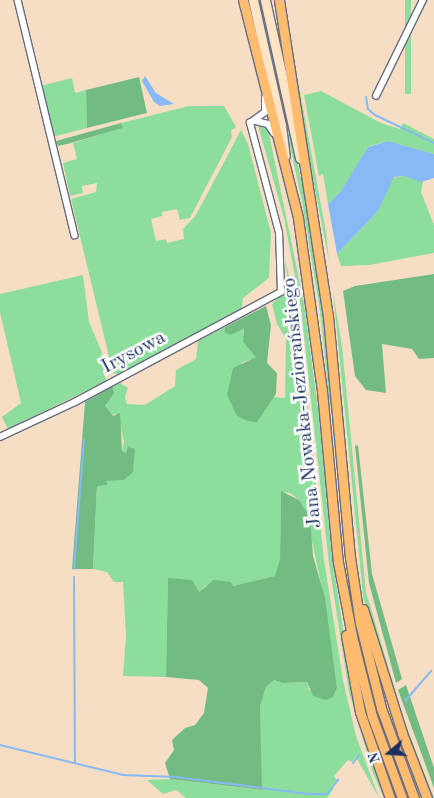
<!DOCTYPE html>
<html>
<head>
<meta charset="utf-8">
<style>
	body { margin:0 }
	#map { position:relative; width:434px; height:798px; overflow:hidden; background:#f6dec4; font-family:"Old Standard TT",serif }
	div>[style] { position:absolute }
	.green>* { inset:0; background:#8ddd9d; transform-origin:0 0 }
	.forest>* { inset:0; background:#72bc84 }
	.water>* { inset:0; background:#87b9f4 }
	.stream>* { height:2px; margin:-1px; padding:0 1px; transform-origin:1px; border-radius:1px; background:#87b9f4 }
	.roads { filter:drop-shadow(1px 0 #686c82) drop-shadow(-1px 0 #686c82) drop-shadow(0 1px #686c82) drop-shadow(0 -1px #686c82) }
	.street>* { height:5.5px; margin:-2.75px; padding:0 2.75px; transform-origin:2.75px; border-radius:2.75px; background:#fff }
	.secondary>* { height:9px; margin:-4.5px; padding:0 4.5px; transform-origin:4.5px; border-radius:4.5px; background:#ffe4c6 }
	.primary>* { height:9px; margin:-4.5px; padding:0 4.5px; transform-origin:4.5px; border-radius:4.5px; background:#febc70 }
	span { translate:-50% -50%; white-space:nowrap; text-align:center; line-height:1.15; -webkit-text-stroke:5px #fff; paint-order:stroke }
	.street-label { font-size:20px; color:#1b2f5e }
	.north { position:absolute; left:364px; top:728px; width:50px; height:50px; -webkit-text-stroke:4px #fff; paint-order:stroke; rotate:252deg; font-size:14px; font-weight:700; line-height:20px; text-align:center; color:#1b2f5e }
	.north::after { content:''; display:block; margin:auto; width:18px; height:22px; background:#1b2f5e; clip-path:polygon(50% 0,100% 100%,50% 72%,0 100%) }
</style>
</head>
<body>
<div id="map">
	<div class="green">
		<div style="clip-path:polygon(258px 0,262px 0,306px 202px,323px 312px,333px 406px,330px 406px,320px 311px,302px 201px)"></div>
		<div style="clip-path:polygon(283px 0,326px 232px,329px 261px,312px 174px)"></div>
		<div style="left:405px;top:0;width:6px;height:94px"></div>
		<div style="clip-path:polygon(72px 78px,75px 93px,86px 90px,87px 128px,56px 136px,52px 134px,40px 86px)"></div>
		<div style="clip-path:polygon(321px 91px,381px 123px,400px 129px,403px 123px,434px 139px,434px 154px,388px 141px,369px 146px,341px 191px,328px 204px,323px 174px,319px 176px,304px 95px)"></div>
		<div style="clip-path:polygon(189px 106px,224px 106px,236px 127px,231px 131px,232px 137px,190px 218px,180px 220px,177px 209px,162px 212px,162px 216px,151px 219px,156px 241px,166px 239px,167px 243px,184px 239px,183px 229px,196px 215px,241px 130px,248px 144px,271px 233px,269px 278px,243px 298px,241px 312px,119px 374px,113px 373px,71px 199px,96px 192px,97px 183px,82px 186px,83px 193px,70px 196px,63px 163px,77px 159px,73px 143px,122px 128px,121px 123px)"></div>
		<div style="clip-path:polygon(258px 125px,268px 129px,304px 303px,319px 416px,332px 557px,351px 681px,387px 798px,384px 798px,373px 773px,349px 692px,329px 564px,301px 309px,284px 218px)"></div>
		<div style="clip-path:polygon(404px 176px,423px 182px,421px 192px,434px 225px,434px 253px,369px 265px,341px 266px,337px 254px,378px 211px,392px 178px)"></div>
		<div style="clip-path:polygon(284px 257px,297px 306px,324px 560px,343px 680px,356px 736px,379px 798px,356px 757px,352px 762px,348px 760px,334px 776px,337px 780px,330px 788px,334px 788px,327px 798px,186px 798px,176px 790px,163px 794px,147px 780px,170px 779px,261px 790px,260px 707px,266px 687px,274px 680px,284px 683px,307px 682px,309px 690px,333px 697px,337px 688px,324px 598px,306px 513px,299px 500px,290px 493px,281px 492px,280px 559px,276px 576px,233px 586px,207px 585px,199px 592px,168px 579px,166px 677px,123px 676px,126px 636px,123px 582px,114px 582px,107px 572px,93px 569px,97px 486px,107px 485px,106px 481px,134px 466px,132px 446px,126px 453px,122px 451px,124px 441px,117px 414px,111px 415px,105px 406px,114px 390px,113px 386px,120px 383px,128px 388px,125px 397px,127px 404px,145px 405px,175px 386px,176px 370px,196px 359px,198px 341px,225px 327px,224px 332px,244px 327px,243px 334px,256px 357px,241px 363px,264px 412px,273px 397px,285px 398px,286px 339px,277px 324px,272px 304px,284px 293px,290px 292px)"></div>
		<div style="clip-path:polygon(83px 275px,89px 322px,101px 350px,106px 381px,8px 429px,2px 417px,21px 403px,0 312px,0 294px)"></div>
		<div style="clip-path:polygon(333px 292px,342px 346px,366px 592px,404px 720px,434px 798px,430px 798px,420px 775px,370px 624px,363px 595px)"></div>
	</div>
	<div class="forest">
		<div style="clip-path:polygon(139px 77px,147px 113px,87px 128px,86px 90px)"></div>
		<div style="clip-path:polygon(121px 123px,123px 128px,67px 144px,58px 146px,56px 141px)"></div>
		<div style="clip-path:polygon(434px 274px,434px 358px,419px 359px,412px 349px,382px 344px,386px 393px,366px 390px,355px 376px,343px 291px,355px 286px)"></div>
		<div style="clip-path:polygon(266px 306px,271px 325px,267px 363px,277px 373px,276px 394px,257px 422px,248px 421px,237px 416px,227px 395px,233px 368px,256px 357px,243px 342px,244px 328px,231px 335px,224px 332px,225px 327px)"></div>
		<div style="clip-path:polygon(113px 386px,114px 393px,105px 406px,113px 416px,120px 413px,122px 451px,126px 453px,128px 446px,135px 449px,133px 472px,124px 480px,106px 481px,108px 485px,97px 486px,93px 569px,72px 569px,85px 402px)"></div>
		<div style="clip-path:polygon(358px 445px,372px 574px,402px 679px,396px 683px,369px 583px,355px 446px)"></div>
		<div style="clip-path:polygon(281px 491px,299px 500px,310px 518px,313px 556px,325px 598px,337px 688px,333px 697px,325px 700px,313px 696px,307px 682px,283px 683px,274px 680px,266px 687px,260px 707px,262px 790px,170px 779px,165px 763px,174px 750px,172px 740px,185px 728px,195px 725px,204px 713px,208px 688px,199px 680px,166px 677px,168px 578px,192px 580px,199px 592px,214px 580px,231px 582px,233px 586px,275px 576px,280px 559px)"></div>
		<div style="clip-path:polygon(406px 685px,434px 768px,434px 788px,398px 690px)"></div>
	</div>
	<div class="water">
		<div style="clip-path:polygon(145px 76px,156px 93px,174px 104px,160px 106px,154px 102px,142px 81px)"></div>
		<div style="clip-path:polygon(388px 141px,434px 154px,434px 178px,421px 182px,404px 176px,394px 177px,378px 211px,337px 254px,328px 204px,341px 191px,368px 147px)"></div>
	</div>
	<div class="stream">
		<div style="left:366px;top:97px;width:12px;rotate:81deg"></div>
		<div style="left:368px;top:109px;width:9px;rotate:41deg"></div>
		<div style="left:375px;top:115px;width:65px;rotate:25.4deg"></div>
		<div style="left:74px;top:569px;width:130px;rotate:-85.6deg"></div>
		<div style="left:74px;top:577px;width:185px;rotate:89.7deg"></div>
		<div style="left:405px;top:701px;width:40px;rotate:-49deg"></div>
		<div style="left:0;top:745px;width:127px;rotate:13.7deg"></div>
		<div style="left:123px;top:775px;width:53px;rotate:2.2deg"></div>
		<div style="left:176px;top:777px;width:133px;rotate:7.3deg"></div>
		<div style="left:308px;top:794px;width:19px"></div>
		<div style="left:327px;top:794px;width:18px;rotate:-52deg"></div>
		<div style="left:353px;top:763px;width:10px;rotate:-53deg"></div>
	</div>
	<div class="roads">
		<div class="street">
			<div style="left:18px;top:0;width:242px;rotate:76.4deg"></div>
			<div style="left:376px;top:96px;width:107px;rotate:-63.9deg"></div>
			<div style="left:256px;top:121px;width:12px;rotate:14deg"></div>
			<div style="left:268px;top:124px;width:11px;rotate:56deg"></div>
			<div style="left:0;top:437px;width:83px;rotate:-25deg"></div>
			<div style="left:75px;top:402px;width:234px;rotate:-28.1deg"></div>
			<div style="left:281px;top:292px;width:59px;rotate:-91.9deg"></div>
			<div style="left:279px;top:233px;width:114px;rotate:-104.8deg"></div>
			<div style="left:250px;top:123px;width:19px;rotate:-36deg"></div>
			<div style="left:265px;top:112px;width:14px;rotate:-90deg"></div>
		</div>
		<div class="secondary">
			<div style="left:253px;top:0;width:128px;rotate:77.4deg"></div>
			<div style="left:281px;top:125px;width:31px;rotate:83deg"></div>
			<div style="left:265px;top:0;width:162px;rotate:77.5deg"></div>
		</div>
		<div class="primary">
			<div style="left:243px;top:0;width:225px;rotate:75.8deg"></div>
			<div style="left:298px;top:218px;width:175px;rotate:82.1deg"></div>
			<div style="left:322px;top:391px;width:172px;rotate:84.7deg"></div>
			<div style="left:338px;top:562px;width:75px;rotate:79.3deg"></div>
			<div style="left:352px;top:636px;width:82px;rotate:76deg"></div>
			<div style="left:372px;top:716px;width:87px;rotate:69.9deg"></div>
			<div style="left:279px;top:0;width:320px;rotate:81.2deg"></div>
			<div style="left:328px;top:316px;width:242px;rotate:84.8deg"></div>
			<div style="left:350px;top:557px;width:67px;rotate:81.4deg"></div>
			<div style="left:360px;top:623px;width:88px;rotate:76.1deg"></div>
			<div style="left:381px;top:708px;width:96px;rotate:69.9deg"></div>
			<div style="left:363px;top:609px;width:130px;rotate:72.5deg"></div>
			<div style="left:402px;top:733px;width:70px;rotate:69deg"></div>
			<div style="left:346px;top:635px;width:78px;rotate:79.7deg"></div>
			<div style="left:360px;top:712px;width:91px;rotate:70.8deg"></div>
		</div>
	</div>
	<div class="street-label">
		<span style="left:134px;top:353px;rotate:-28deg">Irysowa</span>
		<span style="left:303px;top:403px;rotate:-96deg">Jana Nowaka-Jeziorańskiego</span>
	</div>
	<div class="north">N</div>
</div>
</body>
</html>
